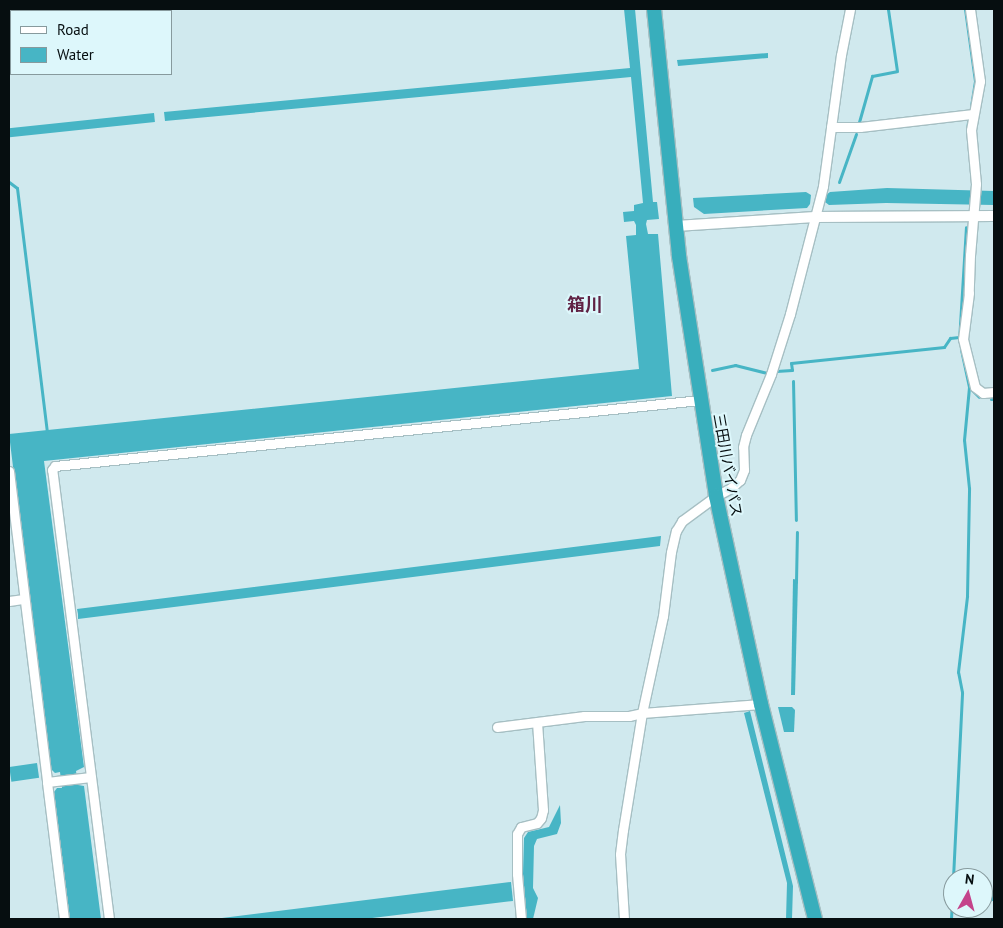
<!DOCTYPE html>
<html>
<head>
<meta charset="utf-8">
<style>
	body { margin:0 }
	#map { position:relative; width:1003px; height:928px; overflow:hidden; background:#d0e9ee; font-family:"PT Sans","Noto Sans JP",sans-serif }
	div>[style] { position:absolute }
	.water>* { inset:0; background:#47b5c5; transform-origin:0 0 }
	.round { border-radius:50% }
	.stream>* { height:3px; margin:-1.5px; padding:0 1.5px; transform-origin:1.5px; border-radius:1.5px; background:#47b5c5 }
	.roads { filter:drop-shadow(1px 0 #a6bfc3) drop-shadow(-1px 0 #a6bfc3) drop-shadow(0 1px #a6bfc3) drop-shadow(0 -1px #a6bfc3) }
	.minor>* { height:9px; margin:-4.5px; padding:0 4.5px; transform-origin:4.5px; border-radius:4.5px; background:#fff }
	.tertiary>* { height:10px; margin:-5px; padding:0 5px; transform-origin:5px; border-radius:5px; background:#fff }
	.trunk>* { height:14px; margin:-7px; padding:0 7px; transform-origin:7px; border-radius:7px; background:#38aebc }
	span { translate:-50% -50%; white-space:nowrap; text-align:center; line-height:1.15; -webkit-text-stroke:4px #ddf7fb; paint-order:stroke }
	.street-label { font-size:15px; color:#060e10 }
	.quarter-label { font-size:18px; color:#602244; font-weight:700 }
	.frame { position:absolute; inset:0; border:10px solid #060e10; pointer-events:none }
	.legend { position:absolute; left:10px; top:10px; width:162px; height:65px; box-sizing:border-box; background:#ddf7fb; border:1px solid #879a9d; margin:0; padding:6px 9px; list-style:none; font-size:15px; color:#060e10 }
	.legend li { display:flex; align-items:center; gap:10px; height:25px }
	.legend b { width:25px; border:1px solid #879a9d }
	.north { position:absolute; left:943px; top:868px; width:50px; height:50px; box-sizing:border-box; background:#ddf7fb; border:1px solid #879a9d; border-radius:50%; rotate:7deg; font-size:14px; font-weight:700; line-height:20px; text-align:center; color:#060e10 }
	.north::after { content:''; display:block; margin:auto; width:18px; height:22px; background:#c4438b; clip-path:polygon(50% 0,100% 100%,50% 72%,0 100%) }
</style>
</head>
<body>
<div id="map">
	<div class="water">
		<div style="clip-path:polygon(624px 9px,635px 9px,653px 202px,657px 202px,659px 219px,647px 220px,646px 224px,648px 234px,658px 234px,672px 396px,44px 461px,84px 767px,76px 771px,78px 785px,84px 786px,101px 919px,70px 919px,54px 792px,57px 788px,62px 788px,60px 772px,55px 773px,50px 768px,9px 434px,639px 369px,626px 236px,636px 235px,636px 225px,634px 221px,624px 222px,623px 212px,634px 211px,634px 205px,643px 203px,631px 77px,165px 121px,164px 112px,630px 68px)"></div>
		<div style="clip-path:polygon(768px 53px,768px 58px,678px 66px,677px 60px)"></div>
		<div style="left:154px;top:113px;width:9px;height:146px;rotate:84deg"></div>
		<div style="clip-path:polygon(887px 188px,994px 191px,994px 205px,886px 203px,829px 205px,825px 202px,826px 195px,830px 192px)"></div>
		<div style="clip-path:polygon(806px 192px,811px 195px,810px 204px,807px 208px,704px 214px,694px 207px,693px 198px)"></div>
		<div style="clip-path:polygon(661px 536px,660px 546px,78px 619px,78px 614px,77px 609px)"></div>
		<div style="clip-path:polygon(793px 579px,798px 580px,795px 695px,791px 695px)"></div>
		<div style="clip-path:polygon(778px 707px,792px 707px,795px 710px,794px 732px,784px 732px)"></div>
		<div style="clip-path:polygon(750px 711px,793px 886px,792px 919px,786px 919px,787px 883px,744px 713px)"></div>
		<div style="left:37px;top:763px;width:15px;height:28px;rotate:82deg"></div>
		<div style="clip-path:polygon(560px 805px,561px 823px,557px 834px,537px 839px,534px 846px,533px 888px,538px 898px,533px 919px,527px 919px,523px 874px,524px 838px,528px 832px,549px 827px)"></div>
		<div style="clip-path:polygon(511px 882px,513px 901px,364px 919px,214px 919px)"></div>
		<div class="round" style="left:983px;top:890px;width:12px;height:12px"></div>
	</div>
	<div class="stream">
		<div style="left:965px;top:9px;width:73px;rotate:82.1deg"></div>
		<div style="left:975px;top:81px;width:26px;rotate:99deg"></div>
		<div style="left:859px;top:122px;width:48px;rotate:-74.2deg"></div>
		<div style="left:872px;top:76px;width:25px;rotate:-11deg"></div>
		<div style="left:897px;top:71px;width:63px;rotate:-98.3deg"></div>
		<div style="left:967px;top:133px;width:12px;rotate:-85deg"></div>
		<div style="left:9px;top:182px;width:10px;rotate:37deg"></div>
		<div style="left:17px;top:188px;width:245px;rotate:83deg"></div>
		<div style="left:839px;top:182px;width:51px;rotate:-70.5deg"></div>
		<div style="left:959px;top:341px;width:114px;rotate:-86.5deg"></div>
		<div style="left:712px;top:370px;width:24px;rotate:-12deg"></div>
		<div style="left:735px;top:365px;width:32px;rotate:14deg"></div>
		<div style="left:776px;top:371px;width:16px;rotate:-4deg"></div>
		<div style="left:792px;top:370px;width:7px;rotate:-98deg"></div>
		<div style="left:791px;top:363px;width:154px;rotate:-6deg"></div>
		<div style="left:944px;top:347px;width:11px;rotate:-56deg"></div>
		<div style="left:950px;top:338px;width:9px;rotate:-6deg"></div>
		<div style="left:793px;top:381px;width:139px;rotate:88.8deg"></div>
		<div style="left:971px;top:389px;width:11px;rotate:45deg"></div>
		<div style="left:991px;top:399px;width:3px"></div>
		<div style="left:796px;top:582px;width:50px;rotate:-88.9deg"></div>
		<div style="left:953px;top:878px;width:186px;rotate:-87.2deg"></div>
		<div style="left:962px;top:692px;width:20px;rotate:-101deg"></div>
		<div style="left:958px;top:672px;width:77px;rotate:-83.2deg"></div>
		<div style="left:967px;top:596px;width:108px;rotate:-88.9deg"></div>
		<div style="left:969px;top:488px;width:48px;rotate:-95.9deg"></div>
		<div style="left:964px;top:440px;width:53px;rotate:-84.6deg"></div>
		<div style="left:969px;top:387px;width:39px;rotate:-102deg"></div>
		<div style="left:951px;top:919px;width:38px;rotate:-87deg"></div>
	</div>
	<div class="roads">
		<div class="minor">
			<div style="left:970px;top:9px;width:73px;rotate:82.1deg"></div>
			<div style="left:980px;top:81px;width:50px;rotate:100.4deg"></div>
			<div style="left:971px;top:130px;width:54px;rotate:84.7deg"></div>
			<div style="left:976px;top:184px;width:71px;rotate:94.8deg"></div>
			<div style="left:970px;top:255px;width:38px;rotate:92deg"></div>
			<div style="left:969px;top:293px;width:46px;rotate:97.4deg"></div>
			<div style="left:963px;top:339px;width:49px;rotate:76deg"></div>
			<div style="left:975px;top:387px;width:10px;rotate:37deg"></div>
			<div style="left:983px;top:393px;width:11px;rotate:-5deg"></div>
			<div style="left:831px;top:127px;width:29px"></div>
			<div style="left:860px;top:127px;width:114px;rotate:-6.6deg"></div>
			<div style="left:9px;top:471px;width:313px;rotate:83deg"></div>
			<div style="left:9px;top:601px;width:15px;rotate:-8deg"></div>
			<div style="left:497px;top:727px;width:88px;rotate:-7.2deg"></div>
			<div style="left:584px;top:716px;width:45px"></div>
			<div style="left:629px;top:716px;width:13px;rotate:-13deg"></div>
			<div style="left:642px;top:713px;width:119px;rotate:-4.3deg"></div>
			<div style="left:64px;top:919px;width:138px;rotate:-97.1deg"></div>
			<div style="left:47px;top:782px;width:44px;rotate:-6.5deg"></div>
			<div style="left:109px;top:919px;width:453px;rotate:-97.2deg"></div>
			<div style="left:52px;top:470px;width:5px;rotate:-53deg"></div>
			<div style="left:55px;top:466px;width:648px;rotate:-5.84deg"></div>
			<div style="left:521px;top:919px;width:45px;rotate:-95.1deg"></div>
			<div style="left:517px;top:874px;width:40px;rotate:-90deg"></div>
			<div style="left:517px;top:834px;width:8px;rotate:-60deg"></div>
			<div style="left:521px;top:827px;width:16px;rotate:-14deg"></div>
			<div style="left:537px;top:823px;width:6px;rotate:-51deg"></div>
			<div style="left:541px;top:818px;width:8px;rotate:-76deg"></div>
			<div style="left:543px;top:810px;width:88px;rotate:-93.9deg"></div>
			<div style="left:624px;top:919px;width:65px;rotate:-93.5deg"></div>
			<div style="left:620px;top:854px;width:24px;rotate:-83deg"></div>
			<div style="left:623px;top:830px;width:119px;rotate:-80.8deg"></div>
			<div style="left:642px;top:713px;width:99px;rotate:-77.8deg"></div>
			<div style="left:663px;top:616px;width:64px;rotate:-82.9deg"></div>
			<div style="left:671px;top:552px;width:22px;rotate:-77deg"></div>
			<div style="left:676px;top:531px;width:12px;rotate:-59deg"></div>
			<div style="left:682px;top:521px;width:42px;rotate:-36.3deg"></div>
			<div style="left:716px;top:496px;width:17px;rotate:-28deg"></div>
			<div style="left:731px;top:488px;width:12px;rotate:-42deg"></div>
			<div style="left:740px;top:480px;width:11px;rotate:-68deg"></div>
			<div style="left:744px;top:470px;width:23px;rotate:-92deg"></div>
			<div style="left:743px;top:447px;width:12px;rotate:-76deg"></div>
			<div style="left:746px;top:435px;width:66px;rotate:-67.7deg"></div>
			<div style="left:771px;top:374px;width:63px;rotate:-72.4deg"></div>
			<div style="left:790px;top:314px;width:132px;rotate:-75.5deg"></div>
			<div style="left:823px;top:186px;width:132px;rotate:-82.2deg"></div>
			<div style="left:841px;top:55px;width:47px;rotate:-78.9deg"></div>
		</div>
		<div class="tertiary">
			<div style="left:676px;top:226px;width:139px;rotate:-3.7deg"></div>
			<div style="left:815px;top:217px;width:179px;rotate:-0.3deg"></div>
		</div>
		<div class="trunk">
			<div style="left:654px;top:9px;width:248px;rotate:84.2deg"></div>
			<div style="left:679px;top:256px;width:243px;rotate:81.2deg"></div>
			<div style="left:716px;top:496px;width:213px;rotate:77.8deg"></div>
			<div style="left:761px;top:704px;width:222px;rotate:75.9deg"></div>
		</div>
	</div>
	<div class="street-label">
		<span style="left:728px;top:465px;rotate:80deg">三田川バイパス</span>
	</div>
	<div class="quarter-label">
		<span style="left:585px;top:305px">箱川</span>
	</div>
	<div class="frame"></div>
	<ul class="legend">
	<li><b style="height:6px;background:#fff"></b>Road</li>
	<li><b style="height:14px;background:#47b5c5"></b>Water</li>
	</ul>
	<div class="north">N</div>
</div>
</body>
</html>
